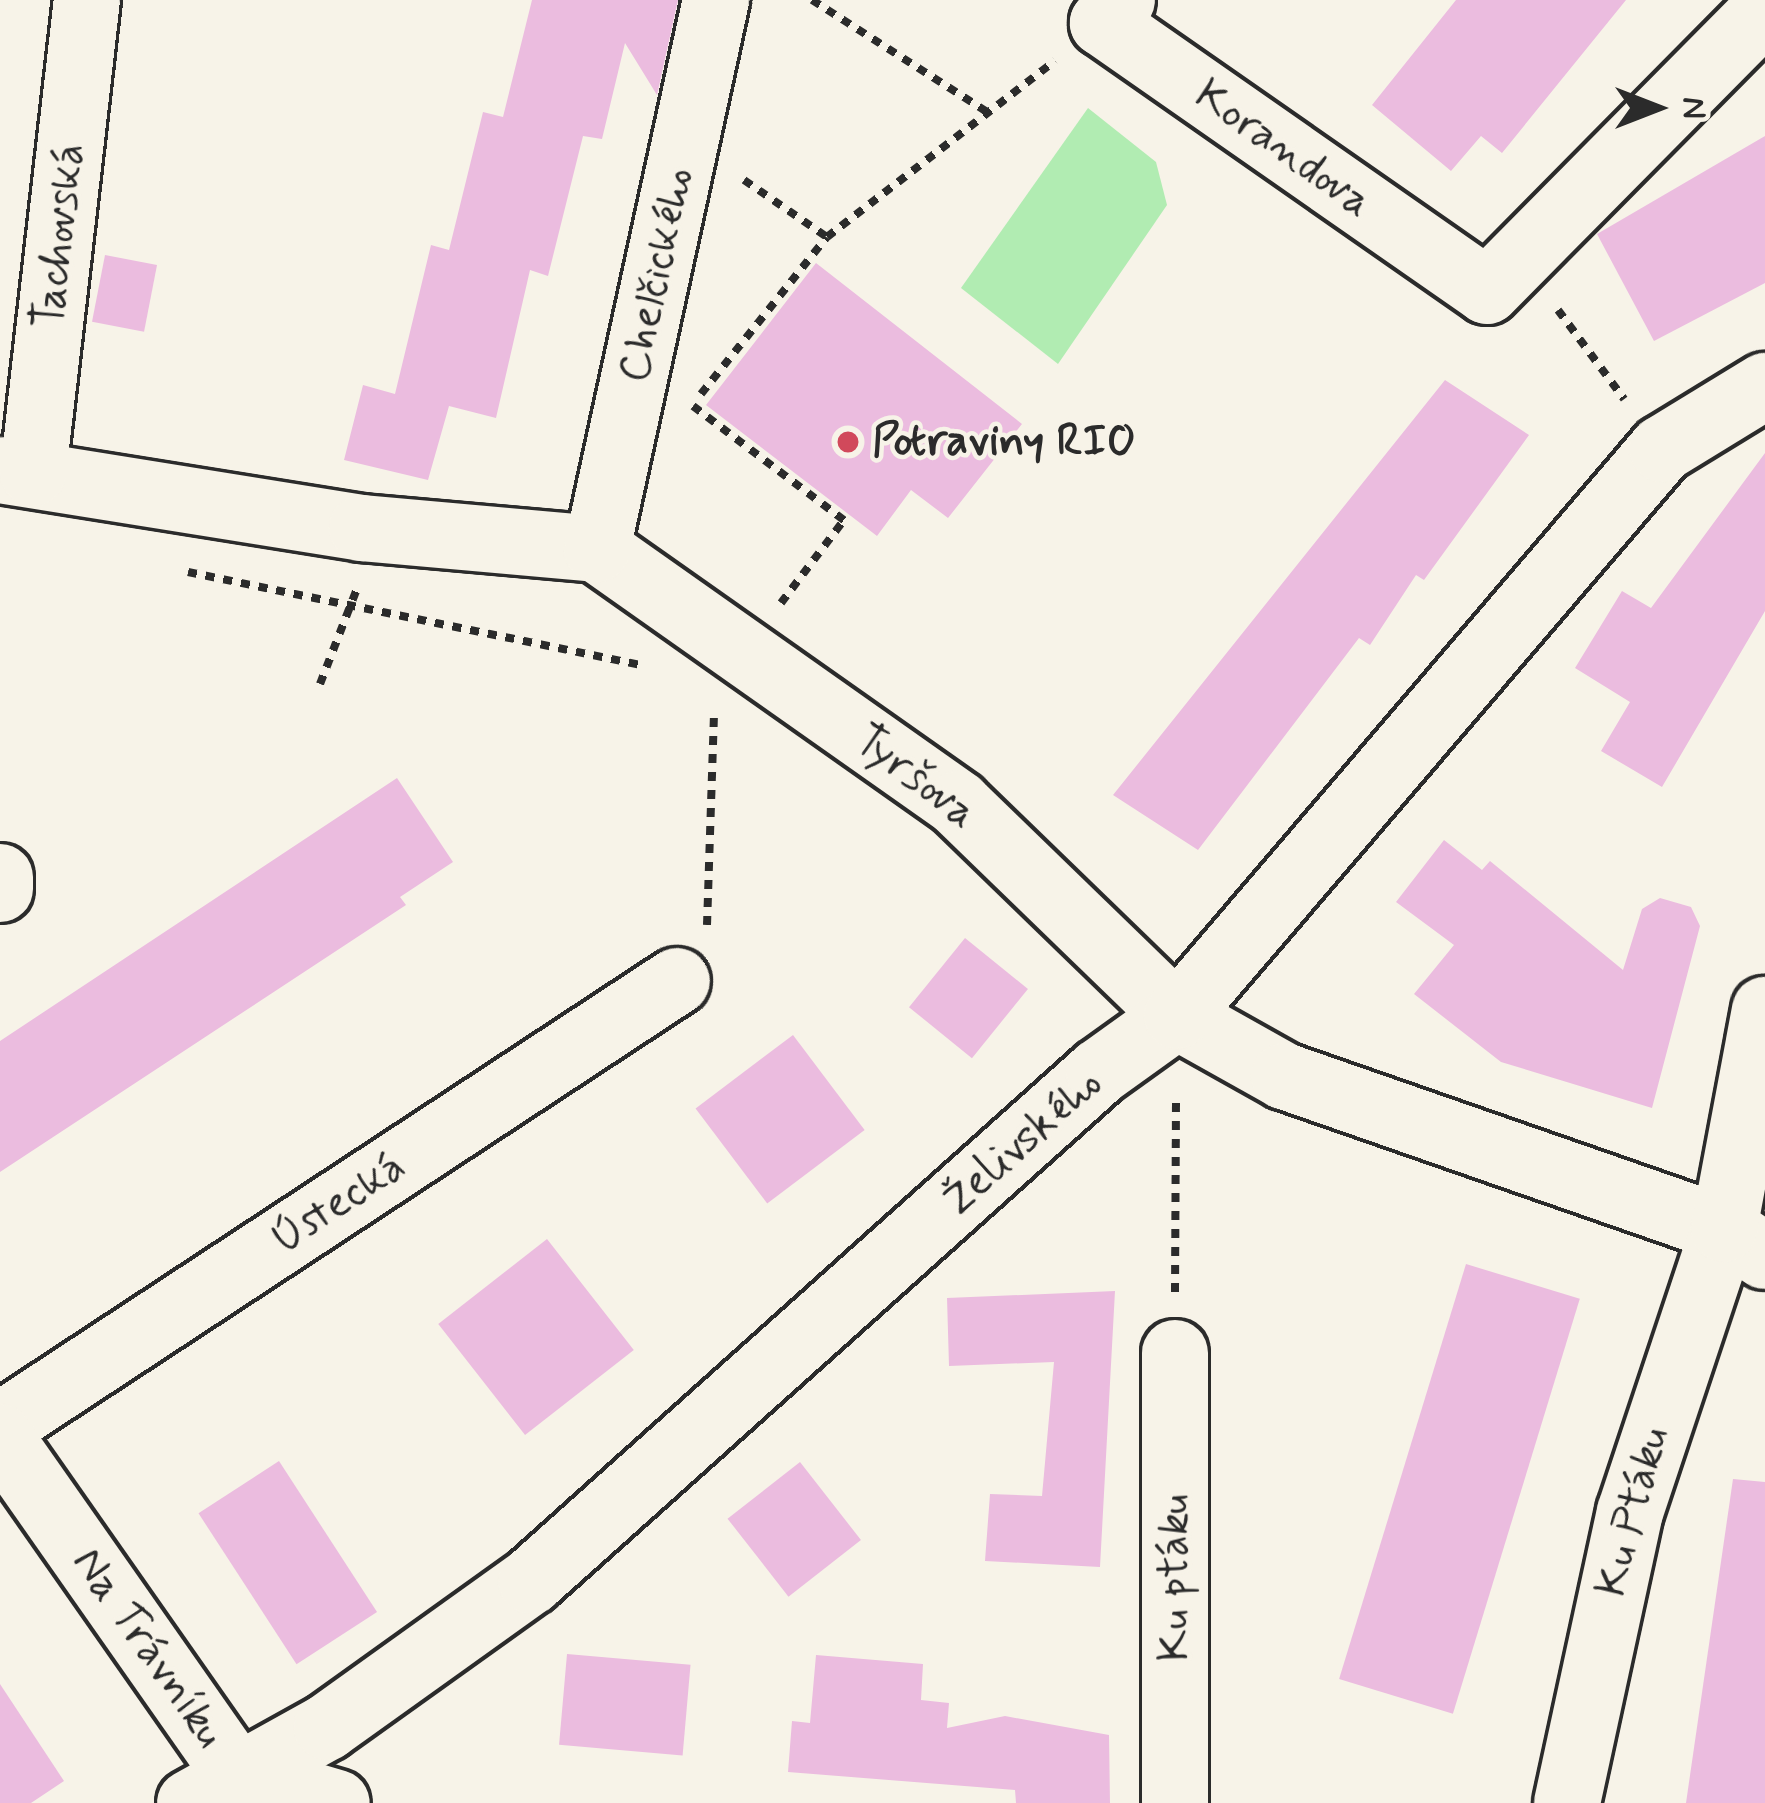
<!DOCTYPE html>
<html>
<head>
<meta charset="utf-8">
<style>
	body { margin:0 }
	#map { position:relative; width:1765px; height:1803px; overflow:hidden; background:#f7f3e8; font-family:Mynerve,sans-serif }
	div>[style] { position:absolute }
	.green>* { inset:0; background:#b1ecb2 }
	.building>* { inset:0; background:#ebbcdf; transform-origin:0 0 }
	.path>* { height:8px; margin-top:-4px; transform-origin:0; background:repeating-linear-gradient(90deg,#2b2b2b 0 9px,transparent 0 18px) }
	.roads { filter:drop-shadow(3px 0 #2b2b2b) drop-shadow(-3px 0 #2b2b2b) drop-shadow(0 3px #2b2b2b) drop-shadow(0 -3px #2b2b2b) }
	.minor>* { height:66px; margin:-33px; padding:0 33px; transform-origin:33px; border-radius:33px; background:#f7f3e8 }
	.dots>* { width:33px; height:33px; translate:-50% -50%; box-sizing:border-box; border:6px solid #f7f3e8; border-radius:50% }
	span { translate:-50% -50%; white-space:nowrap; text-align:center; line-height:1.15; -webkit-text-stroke:9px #f7f3e8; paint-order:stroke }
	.street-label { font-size:45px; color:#2b2b2b }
	.poi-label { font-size:45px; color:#2b2b2b; font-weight:700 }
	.left { translate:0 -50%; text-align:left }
	.north { position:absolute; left:1597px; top:48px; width:120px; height:120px; -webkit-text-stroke:9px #f7f3e8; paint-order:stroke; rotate:90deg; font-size:33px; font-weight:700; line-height:48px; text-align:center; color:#2b2b2b }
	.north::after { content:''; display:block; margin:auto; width:42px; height:54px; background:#2b2b2b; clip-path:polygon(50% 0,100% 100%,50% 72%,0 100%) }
</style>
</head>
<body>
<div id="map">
	<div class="green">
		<div style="clip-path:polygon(1088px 108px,1156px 162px,1167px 205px,1058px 364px,961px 288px)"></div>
	</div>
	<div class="building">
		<div style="clip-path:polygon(532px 0,678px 0,657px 95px,625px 43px,602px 139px,583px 136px,548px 276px,530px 270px,496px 418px,449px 406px,428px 480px,344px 460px,363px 385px,395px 394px,431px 245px,449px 250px,483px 112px,503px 117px)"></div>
		<div style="clip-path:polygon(1456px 0,1626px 0,1502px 153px,1481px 136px,1451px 171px,1372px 105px)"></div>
		<div style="clip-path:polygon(1765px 136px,1765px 283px,1654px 341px,1597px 234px)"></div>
		<div style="left:105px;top:255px;width:53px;height:68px;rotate:11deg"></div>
		<div style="clip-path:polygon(816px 263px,1022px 424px,948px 518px,911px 490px,877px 536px,706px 405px)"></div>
		<div style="clip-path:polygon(1445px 380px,1529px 435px,1424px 580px,1416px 575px,1370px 645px,1359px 638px,1198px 850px,1113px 795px)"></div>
		<div style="clip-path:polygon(1765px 453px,1765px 611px,1662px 787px,1601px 751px,1630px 702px,1575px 668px,1622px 591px,1651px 608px)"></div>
		<div style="clip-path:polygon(397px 778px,453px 862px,400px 897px,406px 905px,0 1172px,0 1041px)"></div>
		<div style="clip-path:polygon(1444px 840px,1482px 870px,1490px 861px,1623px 970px,1642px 909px,1660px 898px,1691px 907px,1700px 926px,1652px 1108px,1501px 1062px,1414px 994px,1454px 945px,1396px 902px)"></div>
		<div style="left:965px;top:938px;width:81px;height:89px;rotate:39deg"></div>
		<div style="left:793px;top:1035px;width:119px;height:122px;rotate:53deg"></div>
		<div style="left:547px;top:1239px;width:141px;height:138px;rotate:52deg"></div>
		<div style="left:1466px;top:1264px;width:119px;height:434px;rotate:17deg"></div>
		<div style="clip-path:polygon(1115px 1291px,1100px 1567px,985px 1561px,990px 1494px,1042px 1496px,1054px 1362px,949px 1366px,947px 1298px)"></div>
		<div style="left:279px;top:1461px;width:180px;height:96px;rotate:57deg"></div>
		<div style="left:800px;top:1462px;width:99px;height:92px;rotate:52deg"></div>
		<div style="clip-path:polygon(1733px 1479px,1765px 1482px,1765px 1803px,1686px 1803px)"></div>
		<div style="left:567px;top:1654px;width:124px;height:91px;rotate:5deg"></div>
		<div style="clip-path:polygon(816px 1655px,923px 1664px,921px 1700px,949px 1703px,947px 1728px,1005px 1716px,1109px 1735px,1110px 1803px,1016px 1803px,1015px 1790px,788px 1772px,792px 1721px,810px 1723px)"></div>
		<div style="clip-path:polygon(0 1684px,64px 1781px,31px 1803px,0 1803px)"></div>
	</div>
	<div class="path">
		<div style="left:812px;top:0;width:210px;rotate:32.6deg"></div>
		<div style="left:744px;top:180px;width:101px;rotate:34.5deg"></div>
		<div style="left:1558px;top:310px;width:111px;rotate:53.4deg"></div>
		<div style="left:701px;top:394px;width:201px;rotate:-51.3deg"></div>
		<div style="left:827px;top:237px;width:288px;rotate:-37.7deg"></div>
		<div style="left:693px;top:406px;width:196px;rotate:37.1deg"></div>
		<div style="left:188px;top:572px;width:464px;rotate:11.6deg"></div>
		<div style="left:781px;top:603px;width:104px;rotate:-52.8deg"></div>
		<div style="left:320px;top:684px;width:100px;rotate:-68.8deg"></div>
		<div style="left:707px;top:925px;width:213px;rotate:-88.1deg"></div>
		<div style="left:1175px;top:1292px;width:195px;rotate:-89.7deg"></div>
	</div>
	<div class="roads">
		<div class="minor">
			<div style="left:1122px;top:0;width:30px;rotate:130deg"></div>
			<div style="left:1103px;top:23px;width:468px;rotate:34.9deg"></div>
			<div style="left:1487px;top:291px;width:395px;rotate:-45.3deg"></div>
			<div style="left:0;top:470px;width:367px;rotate:9.1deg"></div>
			<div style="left:362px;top:528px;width:236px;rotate:5.1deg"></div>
			<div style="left:597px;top:549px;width:442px;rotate:35.2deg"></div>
			<div style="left:958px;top:804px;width:305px;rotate:44.1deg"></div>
			<div style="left:1177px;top:1016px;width:123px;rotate:29.3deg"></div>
			<div style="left:1284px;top:1076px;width:466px;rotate:19.2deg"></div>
			<div style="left:1724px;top:1229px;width:49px;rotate:33.4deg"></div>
			<div style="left:33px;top:473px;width:476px;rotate:-83.5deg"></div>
			<div style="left:597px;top:549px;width:562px;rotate:-77.77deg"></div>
			<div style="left:0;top:877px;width:12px;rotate:90deg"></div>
			<div style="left:1175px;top:1353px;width:450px;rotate:90deg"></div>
			<div style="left:0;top:1426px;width:810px;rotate:-33.32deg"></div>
			<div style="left:0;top:1437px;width:410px;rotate:55deg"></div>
			<div style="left:235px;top:1773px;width:106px;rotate:16.4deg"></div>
			<div style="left:190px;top:1803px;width:157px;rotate:-29deg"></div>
			<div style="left:327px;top:1727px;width:251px;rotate:-35.6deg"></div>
			<div style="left:531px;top:1581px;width:763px;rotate:-41.86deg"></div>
			<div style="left:1099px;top:1072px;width:96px;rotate:-35.7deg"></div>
			<div style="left:1177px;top:1016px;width:746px;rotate:-49.46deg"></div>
			<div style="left:1662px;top:449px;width:121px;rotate:-31.5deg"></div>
			<div style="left:1567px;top:1803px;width:298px;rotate:-77.8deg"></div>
			<div style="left:1630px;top:1512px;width:298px;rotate:-71.6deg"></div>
			<div style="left:1724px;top:1229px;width:223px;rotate:-79.4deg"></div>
		</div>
	</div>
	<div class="dots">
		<div style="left:848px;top:442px;background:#d1495b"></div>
	</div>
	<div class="street-label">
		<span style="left:1283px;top:149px;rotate:35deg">Korandova</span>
		<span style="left:60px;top:236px;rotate:-83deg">Tachovská</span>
		<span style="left:657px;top:275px;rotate:-78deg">Chelčického</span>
		<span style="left:915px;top:777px;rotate:37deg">Tyršova</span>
		<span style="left:1023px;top:1142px;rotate:-42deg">Želivského</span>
		<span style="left:338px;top:1204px;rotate:-33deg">Ústecká</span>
		<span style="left:1633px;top:1512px;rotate:-75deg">Ku Ptáku</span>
		<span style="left:1175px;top:1578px;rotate:-90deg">Ku ptáku</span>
		<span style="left:148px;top:1648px;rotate:55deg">Na Trávníku</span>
	</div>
	<div class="poi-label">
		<span class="left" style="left:872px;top:442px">Potraviny RIO</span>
	</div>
	<div class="north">N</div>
</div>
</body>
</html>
